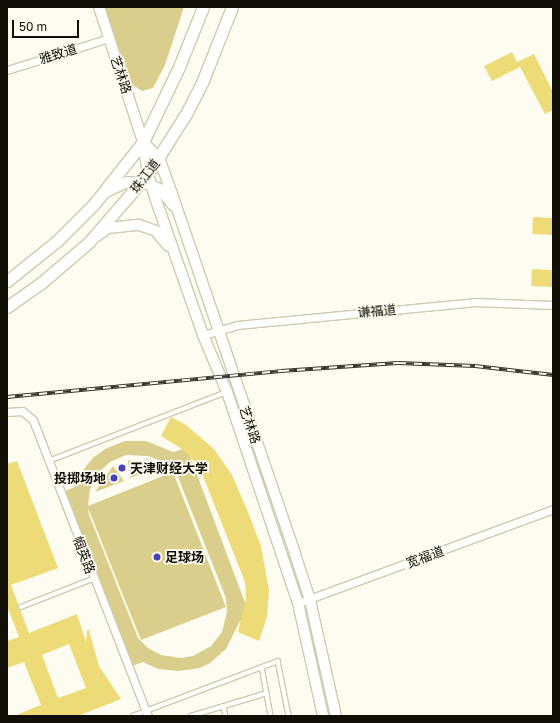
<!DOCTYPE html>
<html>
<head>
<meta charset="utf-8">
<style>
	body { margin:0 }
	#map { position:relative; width:560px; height:723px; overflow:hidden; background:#fefcf1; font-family:"Golos Text","Noto Sans SC",sans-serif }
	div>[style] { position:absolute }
	.green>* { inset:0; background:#dace8d }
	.building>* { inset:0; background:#eddb77; transform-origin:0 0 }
	.roads { filter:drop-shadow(1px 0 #cfcaae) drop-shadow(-1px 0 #cfcaae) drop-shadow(0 1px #cfcaae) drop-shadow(0 -1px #cfcaae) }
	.lane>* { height:3.5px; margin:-1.75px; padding:0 1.75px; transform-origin:1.75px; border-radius:1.75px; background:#fff }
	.street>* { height:7px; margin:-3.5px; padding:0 3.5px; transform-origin:3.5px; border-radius:3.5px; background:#fff }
	.secondary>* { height:10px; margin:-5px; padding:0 5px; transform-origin:5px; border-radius:5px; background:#fff }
	.primary>* { height:11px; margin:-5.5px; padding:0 5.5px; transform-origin:5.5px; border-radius:5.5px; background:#fff }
	.rail>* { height:4px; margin-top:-2px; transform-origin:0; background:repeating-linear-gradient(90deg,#fefcf1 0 8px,#35332a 0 16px); box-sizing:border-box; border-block:1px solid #35332a }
	.dots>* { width:11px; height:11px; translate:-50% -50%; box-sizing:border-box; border:2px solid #fefcf1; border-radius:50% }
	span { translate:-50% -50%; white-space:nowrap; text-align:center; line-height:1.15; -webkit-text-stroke:3.5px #fefcf1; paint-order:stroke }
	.street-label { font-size:13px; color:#110f06 }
	.poi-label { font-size:13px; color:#110f06; font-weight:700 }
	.left { translate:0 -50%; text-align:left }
	.right { translate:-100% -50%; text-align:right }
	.frame { position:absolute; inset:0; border:8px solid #110f06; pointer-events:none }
	.scale { position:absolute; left:12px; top:20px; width:67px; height:18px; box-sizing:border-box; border:2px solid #110f06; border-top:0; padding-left:5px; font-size:12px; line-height:14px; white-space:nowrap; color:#110f06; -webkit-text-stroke:3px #fefcf1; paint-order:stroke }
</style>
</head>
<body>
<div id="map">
	<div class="green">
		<div style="clip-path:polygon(105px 7px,184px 7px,165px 65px,153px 88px,142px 91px,129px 83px)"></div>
		<div style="clip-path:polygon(evenodd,125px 441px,146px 441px,173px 452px,187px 448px,250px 616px,240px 621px,226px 649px,210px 663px,200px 668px,179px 671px,158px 669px,143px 662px,132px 666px,65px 491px,77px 486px,84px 469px,93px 458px,105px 449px,125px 441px,126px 455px,148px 456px,159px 460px,172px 470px,178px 477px,226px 598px,227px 612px,222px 632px,211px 646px,193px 656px,181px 658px,161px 655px,148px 648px,138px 638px,89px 515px,88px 508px,141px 640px,226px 607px,173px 472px,88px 506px,90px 489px,99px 472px,110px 462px,126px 455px)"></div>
		<div style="clip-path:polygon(128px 460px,159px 467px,130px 478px)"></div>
		<div style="clip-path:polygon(113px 466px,124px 481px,95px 492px)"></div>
	</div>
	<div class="building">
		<div style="clip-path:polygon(512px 52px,517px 62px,534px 54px,553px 92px,553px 110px,545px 114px,520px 67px,492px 81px,484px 66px)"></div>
		<div style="left:533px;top:217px;width:20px;height:17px;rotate:3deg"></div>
		<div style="left:532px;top:269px;width:21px;height:17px;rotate:3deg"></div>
		<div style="clip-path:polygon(171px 417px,186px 425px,214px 449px,232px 475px,248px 512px,261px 546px,269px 590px,267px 617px,259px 641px,238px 632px,246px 598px,245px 582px,199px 466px,182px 449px,161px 436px)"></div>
		<div style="clip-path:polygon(evenodd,17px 461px,58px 568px,11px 585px,29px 633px,77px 614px,86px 642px,87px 630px,89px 630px,99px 666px,121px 699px,78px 716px,14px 716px,41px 705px,24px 662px,7px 668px,7px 641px,19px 637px,7px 606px,7px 464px,17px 461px,69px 644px,86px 688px,58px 698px,42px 655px,69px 644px)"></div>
	</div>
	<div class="roads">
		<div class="lane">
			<div style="left:49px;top:461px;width:191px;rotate:-21.2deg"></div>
			<div style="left:21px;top:607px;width:77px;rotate:-21.3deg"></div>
			<div style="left:262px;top:667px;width:50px;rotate:79.6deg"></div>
			<div style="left:224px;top:706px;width:10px;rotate:79deg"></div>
			<div style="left:133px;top:716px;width:155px;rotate:-20.8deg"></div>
			<div style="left:278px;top:661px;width:56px;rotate:78.7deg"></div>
			<div style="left:191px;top:716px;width:79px;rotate:-16.8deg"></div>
		</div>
		<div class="street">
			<div style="left:7px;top:70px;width:107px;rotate:-17.4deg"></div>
			<div style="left:203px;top:335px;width:35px;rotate:-16deg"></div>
			<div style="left:237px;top:325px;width:238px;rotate:-5.5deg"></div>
			<div style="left:474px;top:302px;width:79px;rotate:2.2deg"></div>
			<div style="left:7px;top:412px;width:15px;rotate:-4deg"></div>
			<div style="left:22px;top:411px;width:14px;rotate:39deg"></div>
			<div style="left:33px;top:420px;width:318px;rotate:68.8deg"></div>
			<div style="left:298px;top:603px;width:272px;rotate:-20.2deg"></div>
		</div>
		<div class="secondary">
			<div style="left:99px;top:7px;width:142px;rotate:71.9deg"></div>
			<div style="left:143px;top:142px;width:32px;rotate:81deg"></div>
			<div style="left:148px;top:174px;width:30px;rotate:73deg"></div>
			<div style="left:157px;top:203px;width:140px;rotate:70.8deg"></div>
			<div style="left:203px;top:335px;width:62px;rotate:67.2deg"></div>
			<div style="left:227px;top:392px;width:223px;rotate:71.4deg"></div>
			<div style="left:298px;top:603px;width:116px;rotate:77.5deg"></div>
			<div style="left:143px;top:142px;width:23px;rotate:45deg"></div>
			<div style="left:159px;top:158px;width:38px;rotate:70deg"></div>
			<div style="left:172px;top:194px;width:380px;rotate:71.1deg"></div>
			<div style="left:295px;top:554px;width:48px;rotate:71.9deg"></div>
			<div style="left:310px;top:600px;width:119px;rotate:77.4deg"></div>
			<div style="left:106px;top:192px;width:23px;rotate:-25deg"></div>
			<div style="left:127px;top:182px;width:15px"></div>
			<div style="left:142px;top:182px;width:19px;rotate:21deg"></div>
			<div style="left:160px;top:189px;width:21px;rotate:51deg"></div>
			<div style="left:97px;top:236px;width:14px;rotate:-36deg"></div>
			<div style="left:108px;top:228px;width:31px;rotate:-6deg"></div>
			<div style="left:139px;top:225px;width:18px;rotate:19deg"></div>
			<div style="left:156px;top:231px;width:19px;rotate:51deg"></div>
		</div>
		<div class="primary">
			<div style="left:7px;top:281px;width:64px;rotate:-38.7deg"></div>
			<div style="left:57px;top:241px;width:52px;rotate:-45deg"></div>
			<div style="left:94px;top:204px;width:79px;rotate:-51.7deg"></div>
			<div style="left:143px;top:142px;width:83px;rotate:-64.4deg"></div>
			<div style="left:179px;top:67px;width:65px;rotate:-68.2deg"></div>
			<div style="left:7px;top:307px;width:42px;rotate:-35.2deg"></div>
			<div style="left:41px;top:283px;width:63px;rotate:-40.5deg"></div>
			<div style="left:89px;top:242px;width:90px;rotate:-49.1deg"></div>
			<div style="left:148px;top:174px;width:73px;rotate:-57.8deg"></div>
			<div style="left:187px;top:112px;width:36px;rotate:-63deg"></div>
			<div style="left:203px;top:80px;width:79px;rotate:-68.3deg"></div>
		</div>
	</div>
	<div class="rail">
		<div style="left:7px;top:397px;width:275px;rotate:-5.4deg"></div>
		<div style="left:281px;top:371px;width:117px;rotate:-3.9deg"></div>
		<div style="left:398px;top:363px;width:77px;rotate:2.2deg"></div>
		<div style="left:475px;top:366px;width:79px;rotate:6.6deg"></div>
	</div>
	<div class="dots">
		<div style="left:122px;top:468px;background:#4842b8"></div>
		<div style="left:114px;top:478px;background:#4842b8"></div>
		<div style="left:157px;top:557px;background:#4842b8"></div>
	</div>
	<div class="street-label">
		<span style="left:58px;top:54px;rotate:-17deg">雅致道</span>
		<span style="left:121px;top:75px;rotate:71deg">艺林路</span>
		<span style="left:145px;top:176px;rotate:-53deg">珠江道</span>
		<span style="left:377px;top:311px;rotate:-5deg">谦福道</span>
		<span style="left:250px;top:425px;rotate:71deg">艺林路</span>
		<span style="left:84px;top:555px;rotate:69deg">帼英路</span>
		<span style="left:425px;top:557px;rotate:-20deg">宽福道</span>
	</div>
	<div class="poi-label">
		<span class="left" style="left:130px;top:468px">天津财经大学</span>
		<span class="right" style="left:106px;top:478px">投掷场地</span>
		<span class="left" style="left:165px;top:557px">足球场</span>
	</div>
	<div class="frame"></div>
	<div class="scale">50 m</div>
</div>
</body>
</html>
